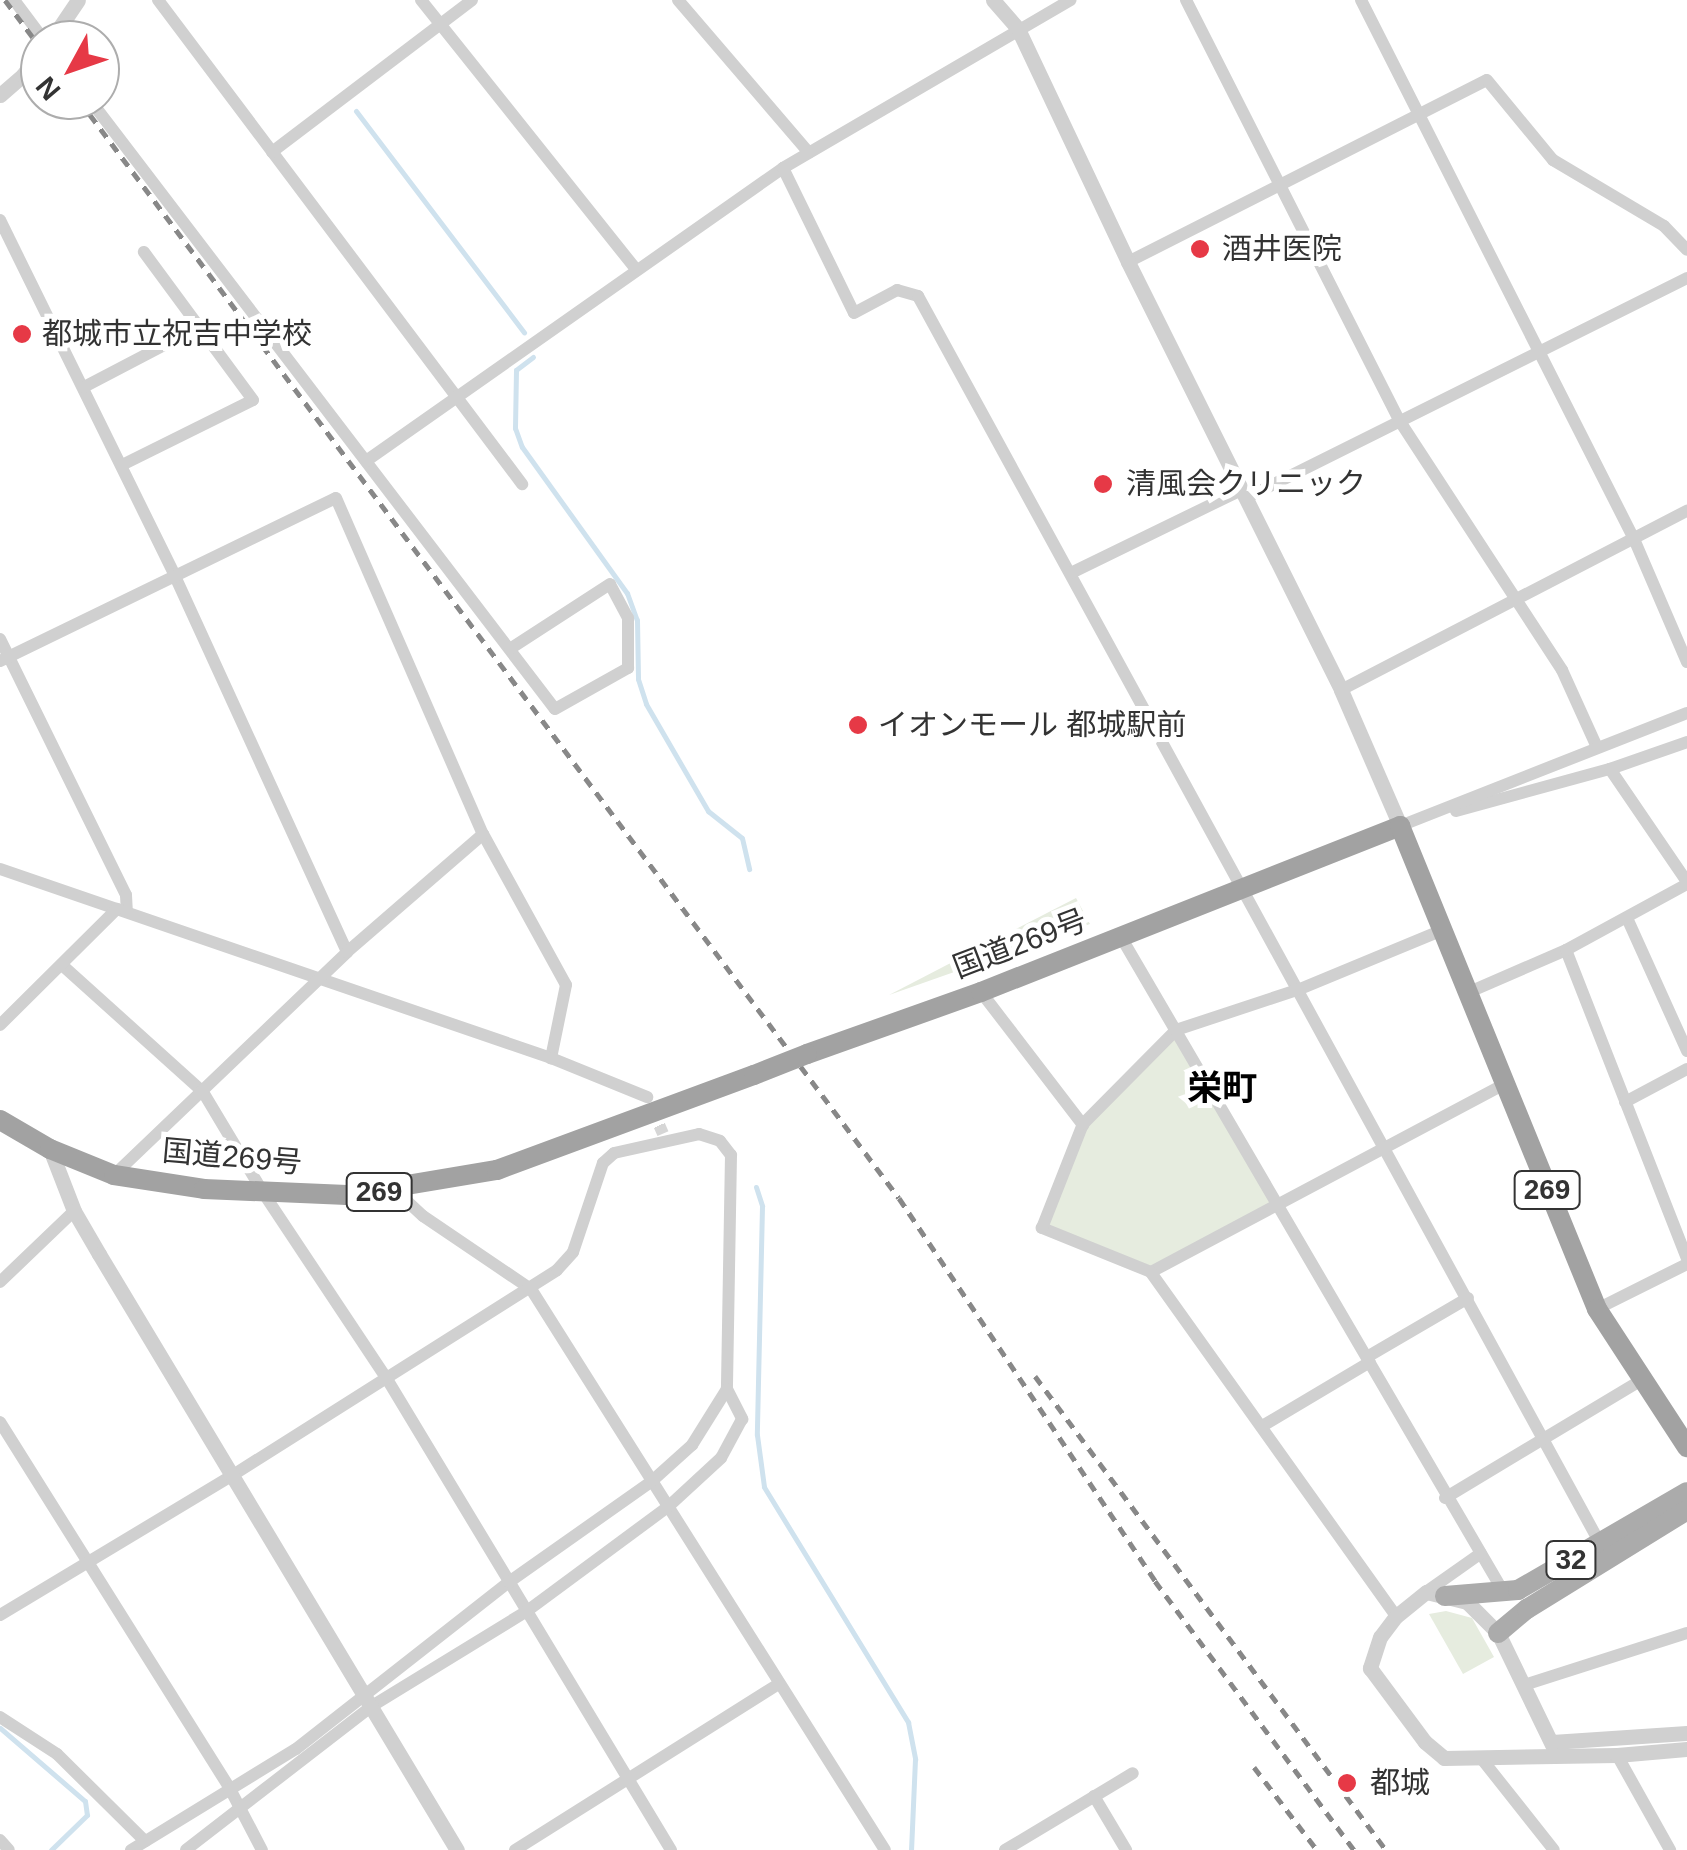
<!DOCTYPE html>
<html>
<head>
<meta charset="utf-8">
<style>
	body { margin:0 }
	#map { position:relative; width:1687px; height:1850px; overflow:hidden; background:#fff; font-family:Helvetica,"Noto Sans JP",sans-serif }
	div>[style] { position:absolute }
	.green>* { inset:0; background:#e6ecdf }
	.stream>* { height:5px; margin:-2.5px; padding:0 2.5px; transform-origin:2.5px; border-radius:2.5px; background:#cfe2ee }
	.minor-tunnel>* { height:12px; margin-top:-6px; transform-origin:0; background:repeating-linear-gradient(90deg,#d6d6d6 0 12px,transparent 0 18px) }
	.minor>* { height:12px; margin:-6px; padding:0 6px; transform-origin:6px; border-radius:6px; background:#d0d0d0 }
	.tertiary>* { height:15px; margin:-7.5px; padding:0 7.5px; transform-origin:7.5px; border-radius:7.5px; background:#d0d0d0 }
	.primary>* { height:20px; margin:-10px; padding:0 10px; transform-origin:10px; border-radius:10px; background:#ababab }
	.trunk>* { height:20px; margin:-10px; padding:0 10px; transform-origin:10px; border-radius:10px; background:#a2a2a2 }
	.rail>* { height:5px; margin-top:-2.5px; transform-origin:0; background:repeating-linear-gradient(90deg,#888 0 10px,transparent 0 18px) }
	.trunk-bridge>* { height:20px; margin:-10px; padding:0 10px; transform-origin:10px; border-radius:10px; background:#a2a2a2 }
	.dots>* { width:28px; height:28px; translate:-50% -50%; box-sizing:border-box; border:5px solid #fff; border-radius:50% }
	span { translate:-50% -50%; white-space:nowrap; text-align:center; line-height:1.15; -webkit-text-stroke:10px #fff; paint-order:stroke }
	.shield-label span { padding:2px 8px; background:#fff; border:2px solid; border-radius:8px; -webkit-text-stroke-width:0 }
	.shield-label { font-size:28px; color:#333; font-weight:700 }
	.poi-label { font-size:30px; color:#333 }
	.left { translate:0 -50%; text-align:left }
	.street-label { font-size:30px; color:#333 }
	.quarter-label { font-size:35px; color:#000; font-weight:700 }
	.north { position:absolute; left:20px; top:20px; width:100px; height:100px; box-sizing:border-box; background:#fff; border:2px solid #adadad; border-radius:50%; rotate:230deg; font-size:28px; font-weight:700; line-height:40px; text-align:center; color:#333 }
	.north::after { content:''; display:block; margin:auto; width:35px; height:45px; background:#e63946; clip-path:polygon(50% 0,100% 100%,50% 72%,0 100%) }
</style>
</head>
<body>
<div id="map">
	<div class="green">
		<div style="clip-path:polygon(1076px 898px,1090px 924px,889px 995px)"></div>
		<div style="clip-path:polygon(1176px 1030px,1277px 1205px,1151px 1272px,1042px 1228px,1083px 1124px)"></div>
		<div style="clip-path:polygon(1446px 1611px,1472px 1618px,1494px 1657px,1463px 1674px,1429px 1614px)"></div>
	</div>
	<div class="stream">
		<div style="left:356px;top:111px;width:278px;rotate:52.8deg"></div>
		<div style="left:533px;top:357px;width:21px;rotate:143deg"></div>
		<div style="left:516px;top:370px;width:58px;rotate:91deg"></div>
		<div style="left:515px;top:428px;width:20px;rotate:70deg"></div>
		<div style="left:522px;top:447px;width:180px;rotate:54.3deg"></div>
		<div style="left:627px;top:593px;width:29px;rotate:70deg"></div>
		<div style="left:637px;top:620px;width:59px;rotate:89deg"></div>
		<div style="left:638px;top:679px;width:26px;rotate:72deg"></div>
		<div style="left:646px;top:704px;width:124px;rotate:59.9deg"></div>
		<div style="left:708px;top:811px;width:43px;rotate:38.5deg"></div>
		<div style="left:742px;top:838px;width:32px;rotate:77deg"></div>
		<div style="left:756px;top:1187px;width:20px;rotate:72deg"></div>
		<div style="left:762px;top:1206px;width:229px;rotate:91.3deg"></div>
		<div style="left:757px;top:1435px;width:52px;rotate:82.3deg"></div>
		<div style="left:764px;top:1487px;width:276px;rotate:58.5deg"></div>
		<div style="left:908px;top:1722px;width:38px;rotate:79deg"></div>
		<div style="left:915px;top:1759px;width:91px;rotate:92.5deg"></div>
		<div style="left:0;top:1728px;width:112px;rotate:40.7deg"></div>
		<div style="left:85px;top:1801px;width:14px;rotate:82deg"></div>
		<div style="left:87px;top:1815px;width:50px;rotate:135.8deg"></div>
	</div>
	<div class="minor-tunnel">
		<div style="left:652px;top:1109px;width:27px;rotate:66deg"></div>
	</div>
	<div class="minor">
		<div style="left:14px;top:0;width:50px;rotate:53.1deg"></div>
		<div style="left:158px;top:0;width:606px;rotate:53.05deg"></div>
		<div style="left:421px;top:0;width:344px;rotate:51.4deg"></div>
		<div style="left:678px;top:0;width:201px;rotate:49.4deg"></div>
		<div style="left:1186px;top:0;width:475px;rotate:63.1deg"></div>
		<div style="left:1401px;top:423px;width:295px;rotate:56.9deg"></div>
		<div style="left:1562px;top:670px;width:85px;rotate:65.6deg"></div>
		<div style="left:1361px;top:0;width:604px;rotate:63.14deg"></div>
		<div style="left:1634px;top:539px;width:134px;rotate:66.7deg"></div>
		<div style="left:90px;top:100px;width:766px;rotate:52.64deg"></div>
		<div style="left:555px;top:709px;width:84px;rotate:-29.3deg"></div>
		<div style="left:628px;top:668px;width:50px;rotate:-90deg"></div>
		<div style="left:628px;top:618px;width:38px;rotate:-118deg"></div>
		<div style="left:610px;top:584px;width:119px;rotate:147deg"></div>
		<div style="left:272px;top:152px;width:251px;rotate:-37.2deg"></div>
		<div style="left:783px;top:168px;width:161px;rotate:63.9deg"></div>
		<div style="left:854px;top:313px;width:49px;rotate:-28.1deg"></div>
		<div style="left:897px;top:290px;width:22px;rotate:16deg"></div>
		<div style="left:918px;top:296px;width:1421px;rotate:61.33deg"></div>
		<div style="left:0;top:220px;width:394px;rotate:63.8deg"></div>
		<div style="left:174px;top:574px;width:416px;rotate:65.4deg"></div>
		<div style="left:1128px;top:262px;width:402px;rotate:-26.9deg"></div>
		<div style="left:1487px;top:80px;width:104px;rotate:50.5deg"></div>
		<div style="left:1553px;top:160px;width:129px;rotate:30.7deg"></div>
		<div style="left:1664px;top:226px;width:33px;rotate:46deg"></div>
		<div style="left:84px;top:387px;width:130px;rotate:-27.6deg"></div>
		<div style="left:366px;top:461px;width:510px;rotate:-35.09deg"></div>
		<div style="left:783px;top:168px;width:333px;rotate:-30.3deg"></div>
		<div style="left:122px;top:465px;width:146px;rotate:-26.4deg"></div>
		<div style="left:253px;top:400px;width:184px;rotate:-126.4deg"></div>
		<div style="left:1248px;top:497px;width:491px;rotate:-26.5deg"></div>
		<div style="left:1071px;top:573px;width:191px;rotate:-26deg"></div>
		<div style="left:0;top:639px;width:285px;rotate:63.8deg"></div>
		<div style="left:126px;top:895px;width:17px;rotate:87deg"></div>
		<div style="left:0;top:661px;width:373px;rotate:-25.9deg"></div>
		<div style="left:336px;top:498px;width:367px;rotate:66.4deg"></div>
		<div style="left:483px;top:834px;width:172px;rotate:61.2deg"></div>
		<div style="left:566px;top:985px;width:75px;rotate:101.6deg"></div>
		<div style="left:1341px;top:690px;width:390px;rotate:-27.4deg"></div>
		<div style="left:1610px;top:769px;width:137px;rotate:55.7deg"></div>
		<div style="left:1456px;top:811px;width:160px;rotate:-15.3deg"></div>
		<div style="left:1610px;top:769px;width:82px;rotate:-19.3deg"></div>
		<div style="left:1400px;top:826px;width:308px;rotate:-21.5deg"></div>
		<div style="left:0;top:869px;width:583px;rotate:18.93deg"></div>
		<div style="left:551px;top:1058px;width:104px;rotate:22.1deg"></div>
		<div style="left:1627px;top:918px;width:146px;rotate:65.7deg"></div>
		<div style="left:1121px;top:937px;width:757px;rotate:59.71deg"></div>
		<div style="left:1566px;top:950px;width:331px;rotate:68.6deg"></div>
		<div style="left:62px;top:965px;width:190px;rotate:42deg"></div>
		<div style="left:203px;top:1092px;width:119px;rotate:59.1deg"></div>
		<div style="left:264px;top:1194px;width:222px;rotate:56.4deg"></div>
		<div style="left:387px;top:1379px;width:550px;rotate:58.91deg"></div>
		<div style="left:981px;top:992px;width:168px;rotate:52.5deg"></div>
		<div style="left:1467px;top:993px;width:108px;rotate:-23.5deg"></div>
		<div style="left:1566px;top:950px;width:138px;rotate:-28.6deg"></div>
		<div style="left:0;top:1025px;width:165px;rotate:-44.8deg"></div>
		<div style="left:1625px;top:1102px;width:70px;rotate:-28deg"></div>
		<div style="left:114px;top:1175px;width:323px;rotate:-43.7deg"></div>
		<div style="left:347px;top:952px;width:180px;rotate:-40.9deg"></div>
		<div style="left:395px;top:1190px;width:38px;rotate:43deg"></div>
		<div style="left:423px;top:1216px;width:130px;rotate:34.1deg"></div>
		<div style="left:531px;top:1289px;width:663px;rotate:57.75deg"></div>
		<div style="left:1151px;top:1272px;width:400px;rotate:-28deg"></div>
		<div style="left:0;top:1282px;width:103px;rotate:-43.8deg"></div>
		<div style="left:1597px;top:1309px;width:101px;rotate:-26.6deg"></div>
		<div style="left:1367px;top:1357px;width:117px;rotate:-30.3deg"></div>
		<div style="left:0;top:1422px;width:431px;rotate:57.9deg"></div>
		<div style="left:229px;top:1787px;width:71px;rotate:62.4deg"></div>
		<div style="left:1264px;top:1425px;width:123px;rotate:-30.7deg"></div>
		<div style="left:1445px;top:1498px;width:231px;rotate:-31deg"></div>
		<div style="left:1426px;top:1592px;width:67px;rotate:-35.3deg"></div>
		<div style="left:0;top:1615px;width:272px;rotate:-31deg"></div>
		<div style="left:233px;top:1475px;width:383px;rotate:-32.3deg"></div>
		<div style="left:557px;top:1270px;width:24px;rotate:-48deg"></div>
		<div style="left:573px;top:1252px;width:94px;rotate:-71.4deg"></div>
		<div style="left:603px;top:1163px;width:15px;rotate:-42deg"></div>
		<div style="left:614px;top:1153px;width:87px;rotate:-12.6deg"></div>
		<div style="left:699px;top:1134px;width:22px;rotate:18deg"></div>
		<div style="left:720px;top:1141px;width:18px;rotate:52deg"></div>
		<div style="left:731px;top:1155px;width:234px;rotate:91deg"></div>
		<div style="left:727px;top:1389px;width:34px;rotate:63deg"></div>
		<div style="left:742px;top:1419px;width:44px;rotate:118.3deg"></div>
		<div style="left:721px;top:1458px;width:71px;rotate:137.3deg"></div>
		<div style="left:669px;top:1506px;width:177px;rotate:143.5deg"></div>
		<div style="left:527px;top:1611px;width:182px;rotate:148.5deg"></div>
		<div style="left:372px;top:1706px;width:235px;rotate:142.3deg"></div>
		<div style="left:1396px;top:1616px;width:422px;rotate:-125.5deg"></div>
		<div style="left:1151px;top:1272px;width:118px;rotate:-158deg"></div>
		<div style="left:1042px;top:1228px;width:112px;rotate:-68.5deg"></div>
		<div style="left:1083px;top:1124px;width:132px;rotate:-45.3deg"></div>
		<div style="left:1176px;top:1030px;width:131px;rotate:-18.3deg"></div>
		<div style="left:1300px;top:989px;width:152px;rotate:-22.5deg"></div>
		<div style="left:1524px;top:1685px;width:171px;rotate:-17.7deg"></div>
		<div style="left:0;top:1717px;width:68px;rotate:33deg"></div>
		<div style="left:57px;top:1754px;width:124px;rotate:44.7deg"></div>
		<div style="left:1617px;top:1755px;width:109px;rotate:60.8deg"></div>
		<div style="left:1481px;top:1758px;width:117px;rotate:51.6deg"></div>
		<div style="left:1094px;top:1796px;width:63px;rotate:59.3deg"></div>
		<div style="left:0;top:1840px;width:13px;rotate:48deg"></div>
		<div style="left:131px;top:1850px;width:193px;rotate:-31.5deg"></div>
		<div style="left:296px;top:1749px;width:271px;rotate:-38.1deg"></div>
		<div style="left:509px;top:1582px;width:175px;rotate:-35.2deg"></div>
		<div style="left:652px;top:1481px;width:54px;rotate:-42deg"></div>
		<div style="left:692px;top:1445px;width:66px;rotate:-58deg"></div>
		<div style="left:515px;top:1850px;width:312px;rotate:-32.2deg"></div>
		<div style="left:1005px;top:1850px;width:149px;rotate:-31deg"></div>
	</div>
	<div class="tertiary">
		<div style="left:993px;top:0;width:38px;rotate:49deg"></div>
		<div style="left:1018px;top:29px;width:258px;rotate:64.7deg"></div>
		<div style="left:1128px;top:262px;width:478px;rotate:63.5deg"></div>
		<div style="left:1341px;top:690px;width:148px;rotate:66.5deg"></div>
		<div style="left:51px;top:40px;width:48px;rotate:-56deg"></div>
		<div style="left:0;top:95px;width:30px;rotate:-41deg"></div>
		<div style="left:23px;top:75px;width:29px;rotate:-54deg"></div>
		<div style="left:50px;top:1149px;width:66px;rotate:68.8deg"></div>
		<div style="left:74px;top:1211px;width:50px;rotate:59.8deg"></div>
		<div style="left:99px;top:1254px;width:695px;rotate:59.01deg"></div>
		<div style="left:1552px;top:1742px;width:135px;rotate:-3.8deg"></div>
		<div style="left:1557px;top:1755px;width:136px;rotate:-115.8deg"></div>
		<div style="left:1498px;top:1633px;width:44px;rotate:-135deg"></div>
		<div style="left:1467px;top:1602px;width:42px;rotate:-166.3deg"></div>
		<div style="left:1426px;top:1592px;width:38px;rotate:141deg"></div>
		<div style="left:1396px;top:1616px;width:26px;rotate:127deg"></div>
		<div style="left:1380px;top:1637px;width:33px;rotate:108deg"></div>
		<div style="left:1370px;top:1668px;width:92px;rotate:53.4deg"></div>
		<div style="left:1425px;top:1742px;width:25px;rotate:40deg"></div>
		<div style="left:1444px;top:1758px;width:173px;rotate:-1deg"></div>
		<div style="left:1617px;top:1755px;width:70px;rotate:-4.9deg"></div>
	</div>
	<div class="primary">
		<div style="left:1445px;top:1596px;width:73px;rotate:-4.7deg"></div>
		<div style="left:1518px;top:1590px;width:195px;rotate:-30.1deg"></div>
		<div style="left:1498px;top:1633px;width:38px;rotate:-40deg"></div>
		<div style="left:1527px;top:1609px;width:188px;rotate:-31.7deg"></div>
	</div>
	<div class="trunk">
		<div style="left:807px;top:1054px;width:185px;rotate:-19.6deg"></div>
		<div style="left:981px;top:992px;width:451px;rotate:-21.6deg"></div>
		<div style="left:1400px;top:826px;width:522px;rotate:67.81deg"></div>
		<div style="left:1597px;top:1309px;width:165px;rotate:56.9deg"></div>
		<div style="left:0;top:1120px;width:58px;rotate:30.1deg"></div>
		<div style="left:50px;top:1149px;width:69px;rotate:22.1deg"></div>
		<div style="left:114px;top:1175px;width:91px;rotate:8.8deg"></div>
		<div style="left:204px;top:1189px;width:143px;rotate:2.4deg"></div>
		<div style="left:347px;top:1195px;width:152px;rotate:-9.5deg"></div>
		<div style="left:497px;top:1170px;width:274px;rotate:-20.3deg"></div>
	</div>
	<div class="rail">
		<div style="left:5px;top:0;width:59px;rotate:53.3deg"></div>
		<div style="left:79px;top:100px;width:1370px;rotate:53.25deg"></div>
		<div style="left:899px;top:1198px;width:461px;rotate:56.2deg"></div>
		<div style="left:1155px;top:1581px;width:335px;rotate:53.5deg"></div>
		<div style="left:1035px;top:1376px;width:590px;rotate:53.48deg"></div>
		<div style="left:1254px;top:1767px;width:104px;rotate:52.8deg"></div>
	</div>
	<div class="trunk-bridge">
		<div style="left:754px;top:1075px;width:57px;rotate:-21.6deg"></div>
	</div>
	<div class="dots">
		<div style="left:1200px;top:249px;background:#e63946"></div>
		<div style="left:22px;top:334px;background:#e63946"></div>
		<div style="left:1103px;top:484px;background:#e63946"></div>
		<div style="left:858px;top:725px;background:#e63946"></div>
		<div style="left:1347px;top:1783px;background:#e63946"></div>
	</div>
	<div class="shield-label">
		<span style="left:1547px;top:1190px">269</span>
		<span style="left:379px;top:1192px">269</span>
		<span style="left:1571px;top:1560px">32</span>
	</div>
	<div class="poi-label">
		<span class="left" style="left:1222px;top:249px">酒井医院</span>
		<span class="left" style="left:42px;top:334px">都城市立祝吉中学校</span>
		<span class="left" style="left:1126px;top:484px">清風会クリニック</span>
		<span class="left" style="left:878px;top:725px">イオンモール 都城駅前</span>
		<span class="left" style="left:1370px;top:1783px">都城</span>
	</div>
	<div class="street-label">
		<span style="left:1020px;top:944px;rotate:-21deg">国道269号</span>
		<span style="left:232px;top:1157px;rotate:5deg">国道269号</span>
	</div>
	<div class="quarter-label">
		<span style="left:1222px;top:1088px">栄町</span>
	</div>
	<div class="north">N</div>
</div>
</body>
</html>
